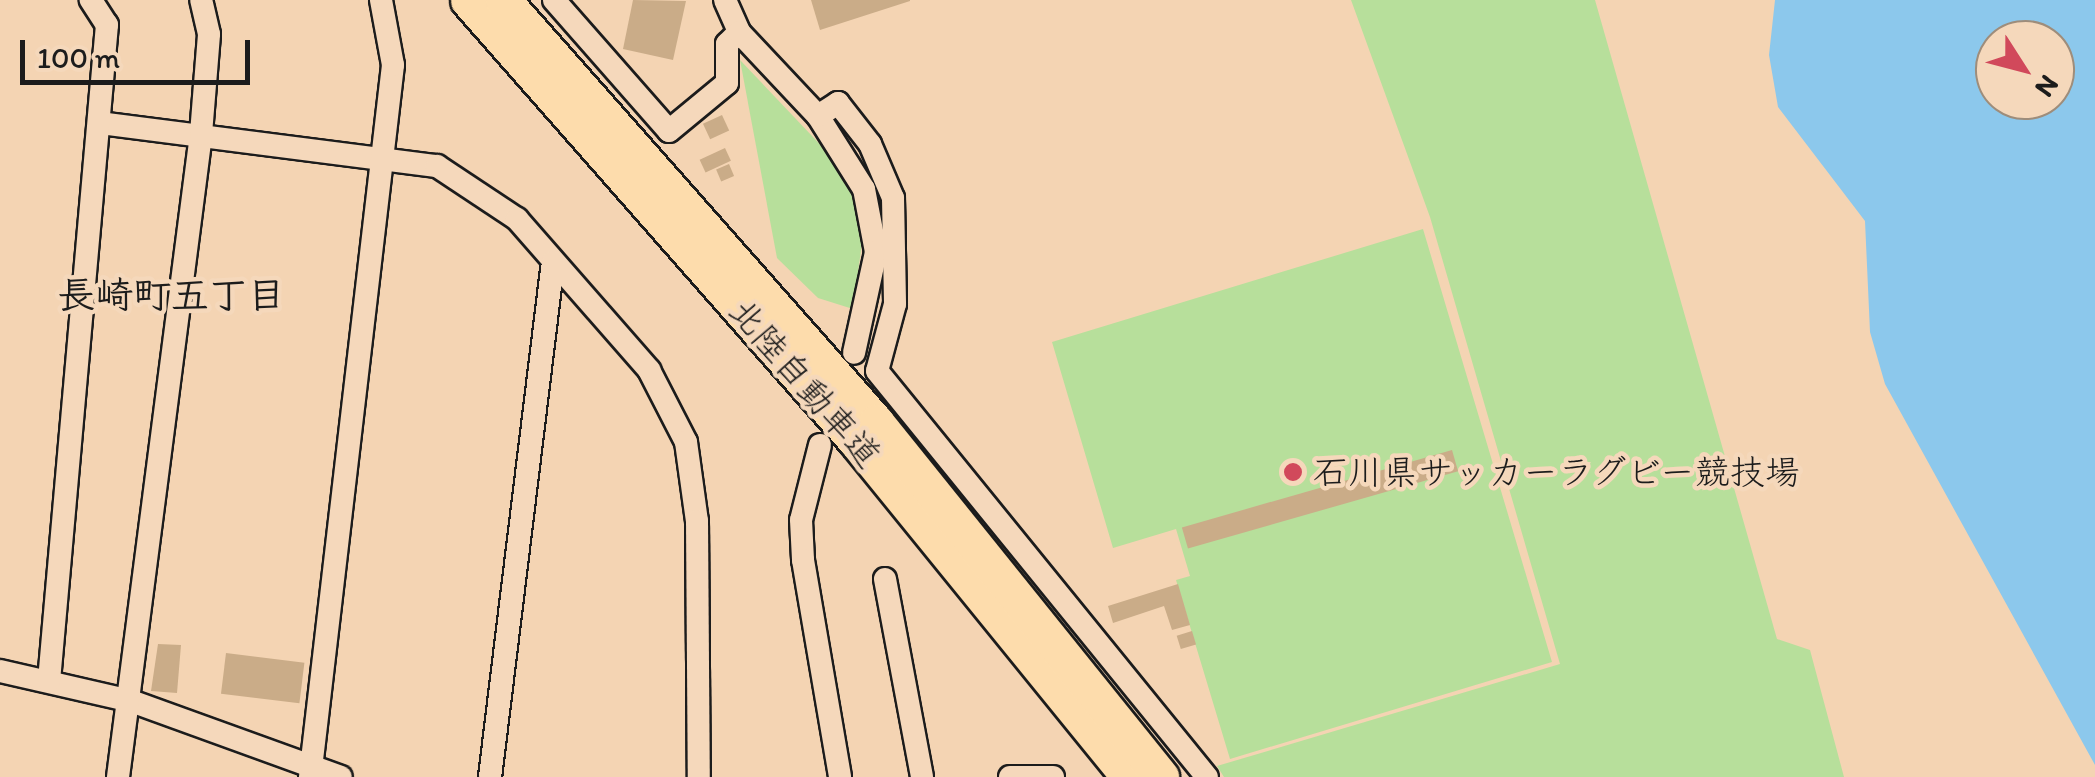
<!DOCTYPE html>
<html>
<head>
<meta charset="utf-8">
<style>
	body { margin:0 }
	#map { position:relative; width:2095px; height:777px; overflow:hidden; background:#f4d4b3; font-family:Itim,"Klee One",sans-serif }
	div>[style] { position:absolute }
	.green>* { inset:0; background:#b7df9b }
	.water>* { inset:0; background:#8cc8ec }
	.building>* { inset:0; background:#caac88; transform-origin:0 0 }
	.roads { filter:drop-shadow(2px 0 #1c1c1c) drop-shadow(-2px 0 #1c1c1c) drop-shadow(0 2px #1c1c1c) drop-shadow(0 -2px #1c1c1c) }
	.minor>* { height:22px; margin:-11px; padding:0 11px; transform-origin:11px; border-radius:11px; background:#f5d8bb }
	.highway>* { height:35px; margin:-17.5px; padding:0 17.5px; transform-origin:17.5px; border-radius:17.5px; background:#fddcac }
	.dots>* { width:28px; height:28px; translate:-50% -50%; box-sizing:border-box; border:5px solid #f5d8bb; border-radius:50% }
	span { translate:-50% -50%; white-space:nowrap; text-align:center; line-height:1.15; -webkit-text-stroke:9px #f5d8bb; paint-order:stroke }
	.street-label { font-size:35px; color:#1c1c1c }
	.poi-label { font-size:35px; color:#1c1c1c }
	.left { translate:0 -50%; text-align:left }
	.neighbourhood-label { font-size:38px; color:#1c1c1c; font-weight:700 }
	.north { position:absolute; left:1975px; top:20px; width:100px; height:100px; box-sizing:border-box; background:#f5d8bb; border:2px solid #9e8d7b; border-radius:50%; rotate:126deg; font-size:28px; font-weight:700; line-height:40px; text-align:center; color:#1c1c1c }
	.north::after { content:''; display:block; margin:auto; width:35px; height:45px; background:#d1495b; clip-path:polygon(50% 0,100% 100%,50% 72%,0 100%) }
	.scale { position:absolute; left:20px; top:40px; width:230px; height:45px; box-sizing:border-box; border:5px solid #1c1c1c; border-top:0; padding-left:12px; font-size:30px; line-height:35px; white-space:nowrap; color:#1c1c1c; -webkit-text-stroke:8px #f5d8bb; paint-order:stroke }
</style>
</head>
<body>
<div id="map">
	<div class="green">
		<div style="clip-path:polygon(1351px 0,1595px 0,1777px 639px,1810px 650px,1844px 777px,1224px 777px,1217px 766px,1560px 664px,1430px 217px)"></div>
		<div style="clip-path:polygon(740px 60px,832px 157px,855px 198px,862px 243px,853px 309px,818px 298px,777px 258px)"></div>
		<div style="clip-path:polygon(1423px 229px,1552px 662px,1230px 759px,1176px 580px,1190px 576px,1176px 529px,1113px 548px,1052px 342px)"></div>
	</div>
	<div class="water">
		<div style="clip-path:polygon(evenodd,1775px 0,2095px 0,2095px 765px,1885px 384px,1870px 332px,1865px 221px,1778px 107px,1769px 55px,1775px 0,1995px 40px,2055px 40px,2055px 100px,1995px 100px,1995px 40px)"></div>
	</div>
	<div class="building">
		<div style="clip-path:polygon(633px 0,686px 1px,673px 60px,623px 49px)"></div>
		<div style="clip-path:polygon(811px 0,910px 0,910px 1px,820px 30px)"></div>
		<div style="left:722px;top:115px;width:17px;height:21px;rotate:65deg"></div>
		<div style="left:725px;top:148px;width:14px;height:28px;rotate:65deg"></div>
		<div style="left:729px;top:164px;width:13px;height:14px;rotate:67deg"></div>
		<div style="left:1452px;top:450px;width:22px;height:281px;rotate:74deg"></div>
		<div style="clip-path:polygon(1178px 584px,1190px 625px,1172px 630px,1164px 606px,1113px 623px,1108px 606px)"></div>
		<div style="left:1192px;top:631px;width:14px;height:16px;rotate:73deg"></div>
		<div style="clip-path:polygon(158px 644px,181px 645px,177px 693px,151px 691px)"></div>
		<div style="left:226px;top:653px;width:79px;height:41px;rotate:7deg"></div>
	</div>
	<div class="roads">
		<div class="minor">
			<div style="left:554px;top:0;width:174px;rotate:48.7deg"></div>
			<div style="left:669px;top:131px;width:75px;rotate:-39.6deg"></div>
			<div style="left:727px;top:83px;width:39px;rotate:-90deg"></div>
			<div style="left:727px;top:44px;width:17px;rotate:-45deg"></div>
			<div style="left:725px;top:0;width:35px;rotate:66deg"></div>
			<div style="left:739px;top:32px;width:115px;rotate:46.8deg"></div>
			<div style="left:818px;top:116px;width:86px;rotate:57.8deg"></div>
			<div style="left:864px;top:189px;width:64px;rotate:79.2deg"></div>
			<div style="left:876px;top:252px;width:103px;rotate:102.3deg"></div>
			<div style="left:818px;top:116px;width:24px;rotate:-33deg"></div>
			<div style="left:838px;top:103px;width:52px;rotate:52deg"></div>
			<div style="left:870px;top:144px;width:59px;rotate:66.9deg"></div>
			<div style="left:893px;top:198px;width:106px;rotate:88.9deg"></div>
			<div style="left:895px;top:304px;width:69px;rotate:105deg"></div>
			<div style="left:877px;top:371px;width:523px;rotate:50.9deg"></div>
			<div style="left:100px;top:123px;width:340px;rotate:7.3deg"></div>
			<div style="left:437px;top:166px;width:96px;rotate:33.5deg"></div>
			<div style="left:517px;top:219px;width:201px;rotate:48.8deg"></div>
			<div style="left:649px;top:370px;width:81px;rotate:62.8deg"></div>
			<div style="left:686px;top:442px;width:80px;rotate:82.1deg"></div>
			<div style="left:697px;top:521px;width:256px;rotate:89.6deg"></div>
			<div style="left:820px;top:445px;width:77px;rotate:104.2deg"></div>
			<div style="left:801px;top:520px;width:40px;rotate:87.1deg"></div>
			<div style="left:803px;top:560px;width:220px;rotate:80.3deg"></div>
			<div style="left:885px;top:579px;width:201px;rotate:79.4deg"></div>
			<div style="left:0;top:671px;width:134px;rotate:12.9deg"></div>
			<div style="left:131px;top:701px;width:223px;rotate:19.9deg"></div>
			<div style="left:49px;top:681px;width:659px;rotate:-84.95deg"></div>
			<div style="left:107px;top:25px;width:30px;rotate:-123deg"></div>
			<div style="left:118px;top:777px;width:648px;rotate:-82.64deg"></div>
			<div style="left:201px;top:134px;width:100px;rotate:-85.4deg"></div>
			<div style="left:209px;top:34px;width:35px;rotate:-103deg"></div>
			<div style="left:310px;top:777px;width:717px;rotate:-83.35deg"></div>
			<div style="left:393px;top:65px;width:66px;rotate:-100.5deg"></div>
			<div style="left:490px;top:777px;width:519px;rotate:-83.03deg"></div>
			<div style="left:1010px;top:777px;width:43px"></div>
		</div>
		<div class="highway">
			<div style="left:468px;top:0;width:587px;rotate:48.66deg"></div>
			<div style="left:856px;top:441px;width:433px;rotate:50.9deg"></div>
			<div style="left:503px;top:0;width:563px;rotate:48.53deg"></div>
			<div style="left:876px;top:422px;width:455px;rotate:51.2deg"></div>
		</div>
	</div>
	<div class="dots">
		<div style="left:1293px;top:472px;background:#d1495b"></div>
	</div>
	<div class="street-label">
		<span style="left:805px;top:383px;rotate:49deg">北陸自動車道</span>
	</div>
	<div class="poi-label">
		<span class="left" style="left:1313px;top:472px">石川県サッカーラグビー競技場</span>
	</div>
	<div class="neighbourhood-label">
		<span style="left:171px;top:296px">長崎町五丁目</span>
	</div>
	<div class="north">N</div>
	<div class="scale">100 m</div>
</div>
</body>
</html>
